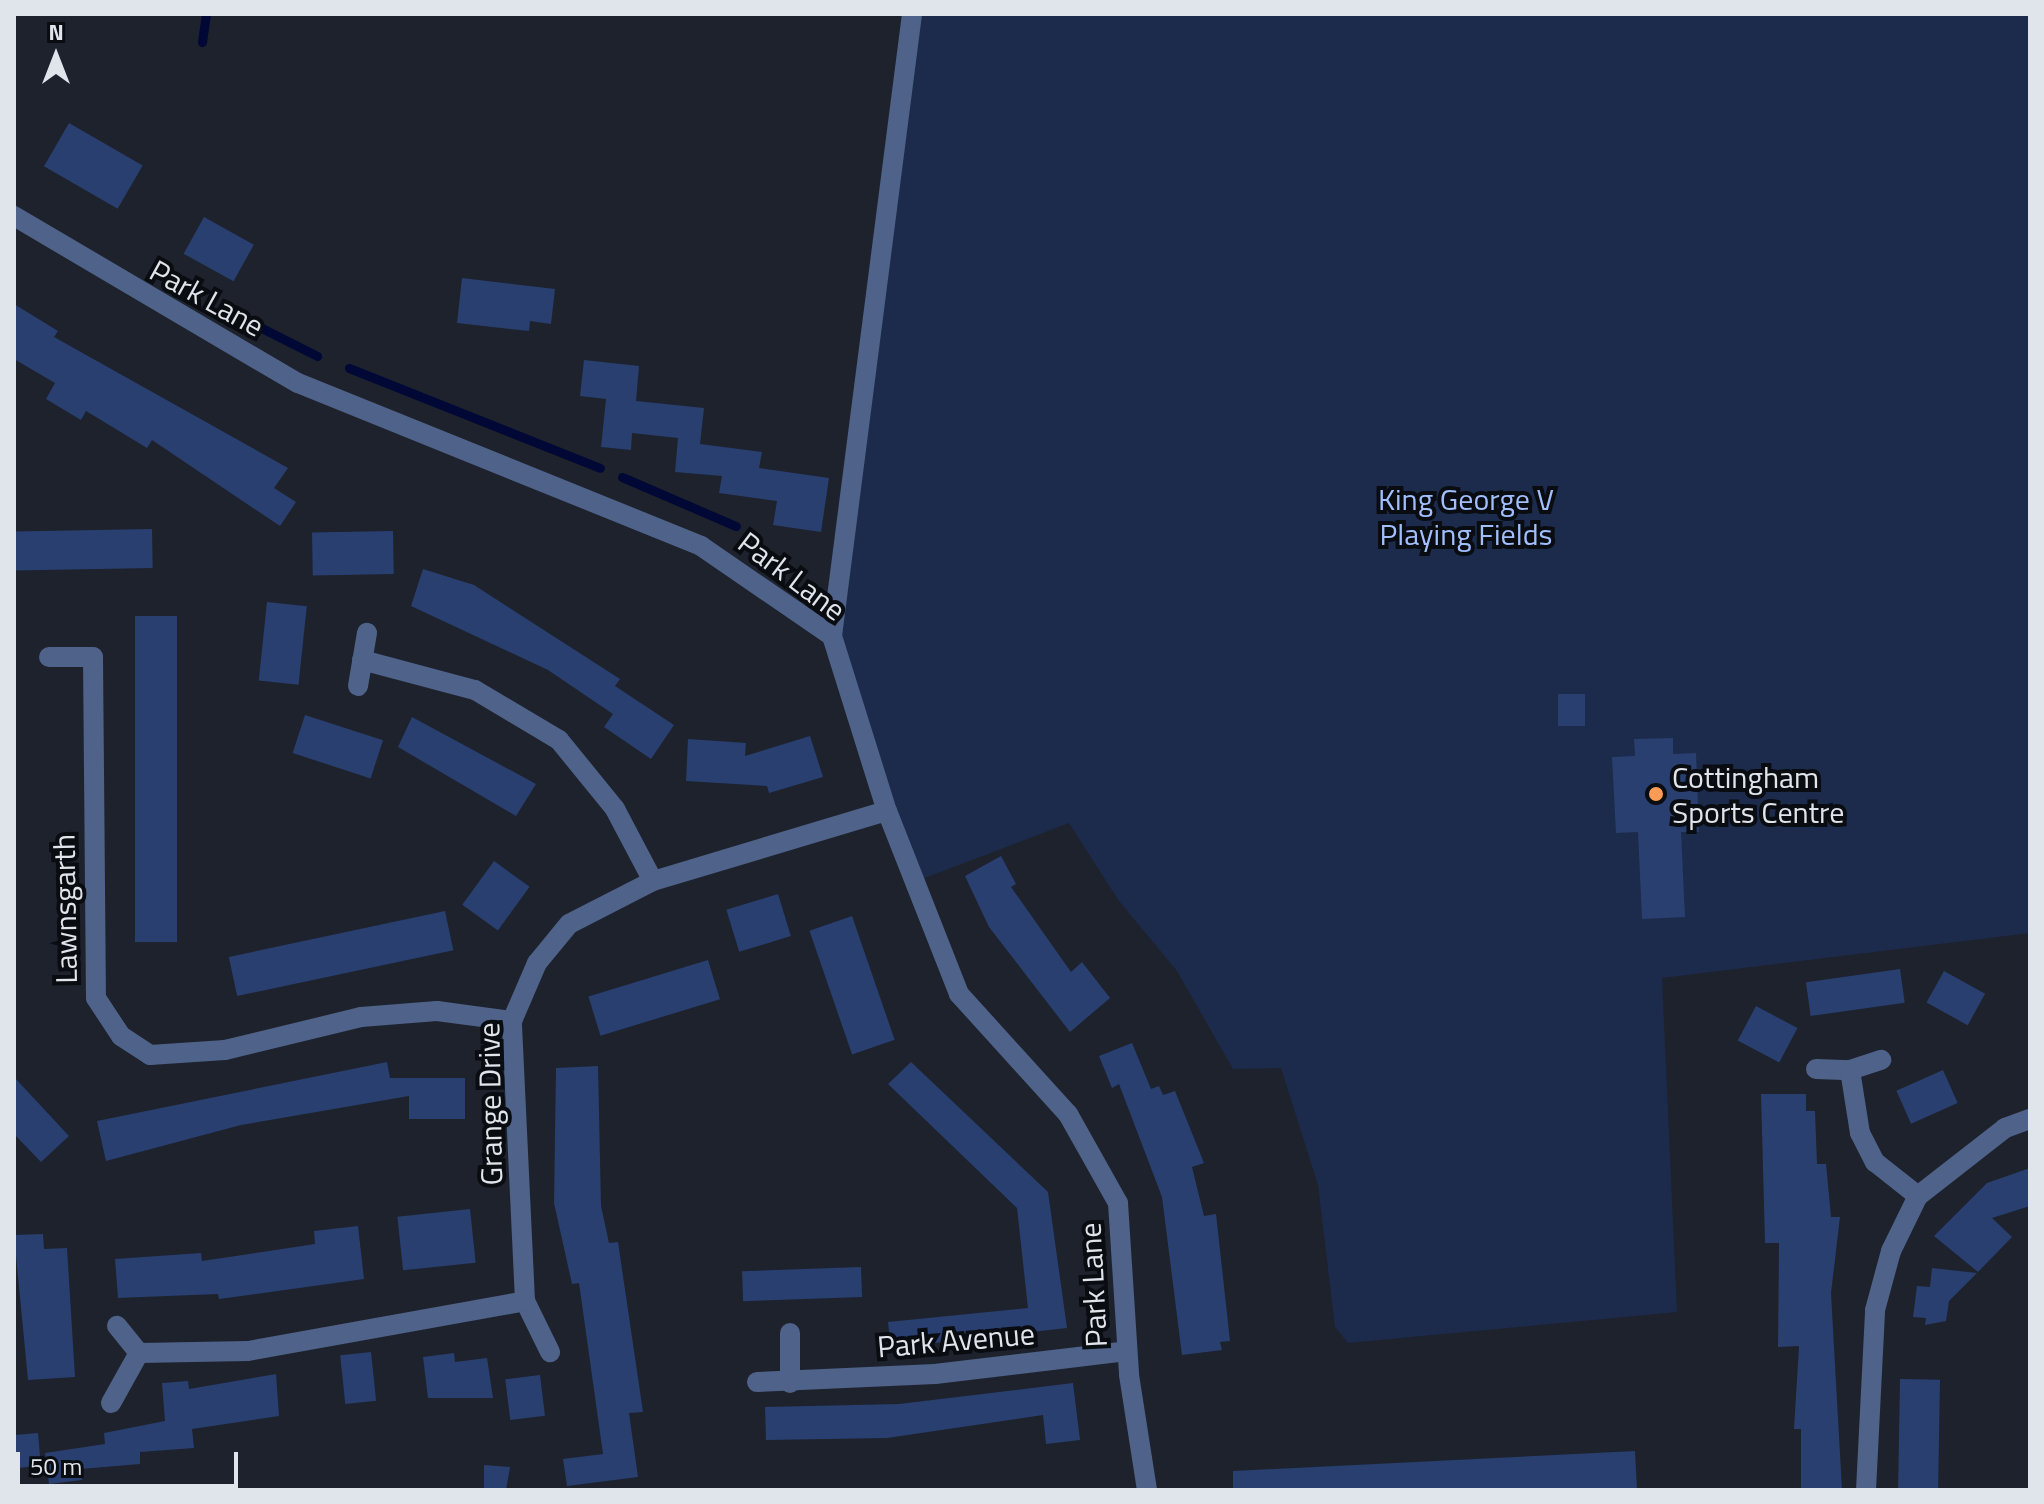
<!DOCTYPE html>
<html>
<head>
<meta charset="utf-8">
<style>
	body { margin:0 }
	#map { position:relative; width:2044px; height:1504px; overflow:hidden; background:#1d222d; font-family:"Titillium Web",sans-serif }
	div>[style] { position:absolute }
	.green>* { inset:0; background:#1c2b4b }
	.stream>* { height:9px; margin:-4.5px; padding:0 4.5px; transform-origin:4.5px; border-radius:4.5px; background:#010835 }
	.building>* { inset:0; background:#293f70; transform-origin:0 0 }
	.street>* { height:20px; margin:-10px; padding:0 10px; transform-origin:10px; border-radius:10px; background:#4f6289 }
	.dots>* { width:22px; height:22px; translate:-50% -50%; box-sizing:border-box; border:4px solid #090c10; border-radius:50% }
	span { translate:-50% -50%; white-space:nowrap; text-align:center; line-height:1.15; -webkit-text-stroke:8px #090c10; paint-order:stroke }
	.street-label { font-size:30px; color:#e0e4eb }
	.park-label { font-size:30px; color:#a1bffe }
	.poi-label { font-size:30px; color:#e0e4eb }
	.left { translate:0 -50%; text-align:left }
	.frame { position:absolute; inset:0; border:16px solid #e0e4eb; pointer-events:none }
	.north { position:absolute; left:16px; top:16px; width:80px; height:80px; -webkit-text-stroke:6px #090c10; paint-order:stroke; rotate:0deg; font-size:22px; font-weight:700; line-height:32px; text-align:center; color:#e0e4eb }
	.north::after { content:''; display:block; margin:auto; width:28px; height:36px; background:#e0e4eb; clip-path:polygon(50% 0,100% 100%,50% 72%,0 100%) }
	.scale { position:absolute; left:16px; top:1452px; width:222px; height:36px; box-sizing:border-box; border:4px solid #e0e4eb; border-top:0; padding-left:10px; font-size:24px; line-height:28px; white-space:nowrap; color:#e0e4eb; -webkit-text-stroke:6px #090c10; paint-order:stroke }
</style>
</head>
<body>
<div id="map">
	<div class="green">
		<div style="clip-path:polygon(918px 14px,2030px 14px,2030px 933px,1662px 978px,1677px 1312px,1348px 1343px,1335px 1327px,1318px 1185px,1281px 1068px,1233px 1069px,1177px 971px,1119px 901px,1069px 823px,914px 882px,832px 636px)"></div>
	</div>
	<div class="stream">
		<div style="left:202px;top:42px;width:28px;rotate:-82deg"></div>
		<div style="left:236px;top:315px;width:91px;rotate:26.8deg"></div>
		<div style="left:349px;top:368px;width:270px;rotate:21.7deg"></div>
		<div style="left:622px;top:477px;width:124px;rotate:23.3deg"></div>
	</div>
	<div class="building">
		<div style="left:69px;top:123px;width:85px;height:50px;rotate:30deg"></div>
		<div style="left:204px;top:217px;width:57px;height:42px;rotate:29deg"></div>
		<div style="clip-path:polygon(462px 278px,555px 289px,551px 324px,530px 321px,529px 331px,457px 323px)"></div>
		<div style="clip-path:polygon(14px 304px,58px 331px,54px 337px,288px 468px,274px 488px,296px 502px,280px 526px,152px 440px,147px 448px,86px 411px,81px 420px,46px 399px,55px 383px,14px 359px)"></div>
		<div style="clip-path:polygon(584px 360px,639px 366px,636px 401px,704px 408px,700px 444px,762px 452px,759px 468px,829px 478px,821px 532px,773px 525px,777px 501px,719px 493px,722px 476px,675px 472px,678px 438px,632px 433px,631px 450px,601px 447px,606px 399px,580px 396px)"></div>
		<div style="left:152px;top:529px;width:39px;height:138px;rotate:89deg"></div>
		<div style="left:393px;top:531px;width:43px;height:81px;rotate:89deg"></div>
		<div style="clip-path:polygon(423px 569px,474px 585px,620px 679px,615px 686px,674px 725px,651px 759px,604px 727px,613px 714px,548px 670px,411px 606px)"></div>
		<div style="left:267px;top:602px;width:40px;height:79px;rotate:6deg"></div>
		<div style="left:135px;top:616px;width:42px;height:326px"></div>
		<div style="left:1558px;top:694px;width:27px;height:32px"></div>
		<div style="left:305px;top:715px;width:82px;height:40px;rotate:18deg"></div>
		<div style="clip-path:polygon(412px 717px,536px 784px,516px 816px,398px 747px)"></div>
		<div style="clip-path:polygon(810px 736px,823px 777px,769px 793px,767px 786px,686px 781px,688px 739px,746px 743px,745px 756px)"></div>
		<div style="clip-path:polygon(1673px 738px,1673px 754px,1696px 753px,1699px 832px,1681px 832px,1685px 917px,1642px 919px,1638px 832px,1616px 833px,1612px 757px,1635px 756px,1634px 739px)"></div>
		<div style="clip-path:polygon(1001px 856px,1016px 884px,1011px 887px,1071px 972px,1082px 962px,1110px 998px,1070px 1032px,989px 927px,965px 876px)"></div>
		<div style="left:494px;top:861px;width:44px;height:54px;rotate:36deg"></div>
		<div style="left:778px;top:894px;width:44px;height:54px;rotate:73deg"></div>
		<div style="left:445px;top:911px;width:40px;height:221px;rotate:78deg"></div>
		<div style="left:852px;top:916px;width:131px;height:45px;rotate:71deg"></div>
		<div style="left:708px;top:960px;width:41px;height:125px;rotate:73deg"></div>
		<div style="left:1900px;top:969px;width:34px;height:95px;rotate:82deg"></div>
		<div style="left:1944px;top:971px;width:47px;height:36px;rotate:29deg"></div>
		<div style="left:1756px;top:1006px;width:47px;height:39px;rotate:28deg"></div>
		<div style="clip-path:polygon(1132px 1043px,1151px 1089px,1159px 1086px,1163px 1095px,1175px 1091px,1204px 1163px,1192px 1167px,1204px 1216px,1216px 1214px,1230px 1341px,1220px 1342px,1222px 1350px,1182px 1355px,1162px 1197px,1119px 1084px,1112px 1088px,1099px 1056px)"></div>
		<div style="clip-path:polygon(387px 1062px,390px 1078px,465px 1078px,465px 1119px,409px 1119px,409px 1096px,241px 1125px,106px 1161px,97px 1121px)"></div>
		<div style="clip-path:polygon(911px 1062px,1048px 1192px,1067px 1328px,891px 1348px,888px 1322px,1028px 1308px,1017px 1208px,888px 1084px)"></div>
		<div style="clip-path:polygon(598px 1066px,601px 1206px,609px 1243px,618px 1242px,643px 1412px,629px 1413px,638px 1477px,567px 1486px,563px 1459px,603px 1454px,579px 1283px,572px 1284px,554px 1203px,556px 1068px)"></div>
		<div style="left:1943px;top:1070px;width:36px;height:51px;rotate:66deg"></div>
		<div style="clip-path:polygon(14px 1077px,69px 1136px,41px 1162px,14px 1134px)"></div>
		<div style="clip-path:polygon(1761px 1094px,1806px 1094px,1806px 1111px,1815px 1111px,1817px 1164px,1826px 1164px,1831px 1217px,1840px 1217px,1831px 1293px,1842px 1490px,1801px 1490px,1801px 1429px,1794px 1429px,1799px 1346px,1778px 1347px,1779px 1243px,1765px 1243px)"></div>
		<div style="clip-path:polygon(2030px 1168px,2030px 1206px,1992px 1218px,2012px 1237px,1978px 1272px,1934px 1236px,1987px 1183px)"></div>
		<div style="left:470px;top:1209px;width:54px;height:73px;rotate:84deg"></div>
		<div style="clip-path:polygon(358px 1226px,364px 1279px,219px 1299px,218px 1294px,118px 1298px,115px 1259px,201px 1253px,202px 1261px,315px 1244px,314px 1231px)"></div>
		<div style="clip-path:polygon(43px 1234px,44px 1249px,67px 1248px,75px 1377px,28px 1380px,14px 1235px)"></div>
		<div style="left:861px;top:1267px;width:30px;height:119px;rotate:88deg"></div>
		<div style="clip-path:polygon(1932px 1268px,1977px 1273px,1949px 1301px,1946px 1321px,1925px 1325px,1926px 1318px,1913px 1317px,1917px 1286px,1930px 1287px)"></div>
		<div style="left:371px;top:1352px;width:49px;height:31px;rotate:84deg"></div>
		<div style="clip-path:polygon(454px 1353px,455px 1362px,487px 1358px,493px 1398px,428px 1398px,423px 1357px)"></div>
		<div style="clip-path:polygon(276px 1374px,279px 1416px,192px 1429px,194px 1448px,140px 1452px,140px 1464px,81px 1469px,82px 1480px,49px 1484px,45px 1453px,105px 1444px,104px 1433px,165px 1421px,162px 1383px,188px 1381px,189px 1389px)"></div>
		<div style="left:540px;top:1375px;width:41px;height:35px;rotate:83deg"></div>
		<div style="left:1900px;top:1379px;width:40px;height:111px;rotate:1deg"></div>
		<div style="clip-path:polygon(1073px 1383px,1080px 1440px,1046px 1444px,1043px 1415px,887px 1438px,766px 1440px,765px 1407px,899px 1404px)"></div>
		<div style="left:38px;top:1433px;width:33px;height:24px;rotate:85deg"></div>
		<div style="clip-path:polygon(1635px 1451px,1637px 1490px,1233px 1490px,1233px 1471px)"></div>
		<div style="clip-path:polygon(484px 1465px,510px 1467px,506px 1490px,484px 1490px)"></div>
	</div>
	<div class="street">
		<div style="left:14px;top:216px;width:329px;rotate:30.5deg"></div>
		<div style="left:298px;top:383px;width:435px;rotate:22deg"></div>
		<div style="left:701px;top:546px;width:159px;rotate:34.5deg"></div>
		<div style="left:832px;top:636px;width:183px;rotate:72.6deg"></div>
		<div style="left:887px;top:811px;width:197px;rotate:68.5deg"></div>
		<div style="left:959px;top:994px;width:162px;rotate:47.8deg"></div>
		<div style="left:1068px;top:1114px;width:102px;rotate:60.7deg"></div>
		<div style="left:1118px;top:1203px;width:172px;rotate:86.3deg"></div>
		<div style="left:1129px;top:1375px;width:116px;rotate:81.1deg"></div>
		<div style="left:832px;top:636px;width:627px;rotate:-82.67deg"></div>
		<div style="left:49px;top:657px;width:44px"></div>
		<div style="left:93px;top:657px;width:341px;rotate:89.5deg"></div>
		<div style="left:96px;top:998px;width:45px;rotate:56.7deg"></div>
		<div style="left:121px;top:1036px;width:35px;rotate:33deg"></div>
		<div style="left:150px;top:1055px;width:75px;rotate:-3.8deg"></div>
		<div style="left:225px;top:1050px;width:140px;rotate:-13.6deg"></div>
		<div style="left:361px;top:1017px;width:76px;rotate:-4.5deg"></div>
		<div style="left:437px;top:1011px;width:76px;rotate:7.6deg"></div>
		<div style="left:362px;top:660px;width:117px;rotate:14.9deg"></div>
		<div style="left:475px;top:690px;width:98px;rotate:30.8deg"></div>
		<div style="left:559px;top:740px;width:89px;rotate:50.9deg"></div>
		<div style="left:615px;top:809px;width:81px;rotate:62.2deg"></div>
		<div style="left:358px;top:686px;width:54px;rotate:-80.4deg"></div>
		<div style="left:1816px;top:1069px;width:34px;rotate:2deg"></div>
		<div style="left:1850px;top:1070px;width:33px;rotate:-18deg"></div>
		<div style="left:1850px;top:1070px;width:64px;rotate:81deg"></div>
		<div style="left:1860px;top:1133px;width:33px;rotate:63deg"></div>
		<div style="left:1875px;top:1162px;width:55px;rotate:38.3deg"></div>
		<div style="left:525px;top:1301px;width:57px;rotate:63.9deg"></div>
		<div style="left:790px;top:1333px;width:50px;rotate:90deg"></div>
		<div style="left:139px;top:1353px;width:109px;rotate:-1.1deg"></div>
		<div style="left:248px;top:1351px;width:281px;rotate:-10.2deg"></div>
		<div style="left:525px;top:1301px;width:280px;rotate:-92.7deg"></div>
		<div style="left:512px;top:1021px;width:63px;rotate:-66.7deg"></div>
		<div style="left:537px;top:963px;width:50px;rotate:-50.6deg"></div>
		<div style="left:569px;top:924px;width:94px;rotate:-27.1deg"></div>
		<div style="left:653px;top:881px;width:244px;rotate:-16.7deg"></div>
		<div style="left:757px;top:1382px;width:178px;rotate:-2.6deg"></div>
		<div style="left:935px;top:1374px;width:193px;rotate:-6.8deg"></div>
		<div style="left:111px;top:1403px;width:57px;rotate:-60.8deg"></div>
		<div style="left:139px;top:1353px;width:35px;rotate:-129deg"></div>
		<div style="left:1866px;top:1490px;width:180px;rotate:-87.1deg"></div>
		<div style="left:1875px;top:1310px;width:61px;rotate:-74.8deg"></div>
		<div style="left:1891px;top:1251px;width:61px;rotate:-63.9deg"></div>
		<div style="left:1918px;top:1196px;width:110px;rotate:-38deg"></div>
		<div style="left:2005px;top:1128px;width:27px;rotate:-20deg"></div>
	</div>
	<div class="dots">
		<div style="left:1656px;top:794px;background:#fe9c57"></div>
	</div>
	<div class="street-label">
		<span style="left:207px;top:298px;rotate:29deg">Park Lane</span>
		<span style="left:792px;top:576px;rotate:37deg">Park Lane</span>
		<span style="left:65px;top:909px;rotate:-91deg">Lawnsgarth</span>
		<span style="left:490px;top:1104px;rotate:-91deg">Grange Drive</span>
		<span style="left:1093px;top:1285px;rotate:-93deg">Park Lane</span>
		<span style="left:956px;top:1340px;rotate:-5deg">Park Avenue</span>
	</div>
	<div class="park-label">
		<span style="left:1466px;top:516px">King George V<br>Playing Fields</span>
	</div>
	<div class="poi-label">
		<span class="left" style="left:1672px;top:794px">Cottingham<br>Sports Centre</span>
	</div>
	<div class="frame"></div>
	<div class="north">N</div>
	<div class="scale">50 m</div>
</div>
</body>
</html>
